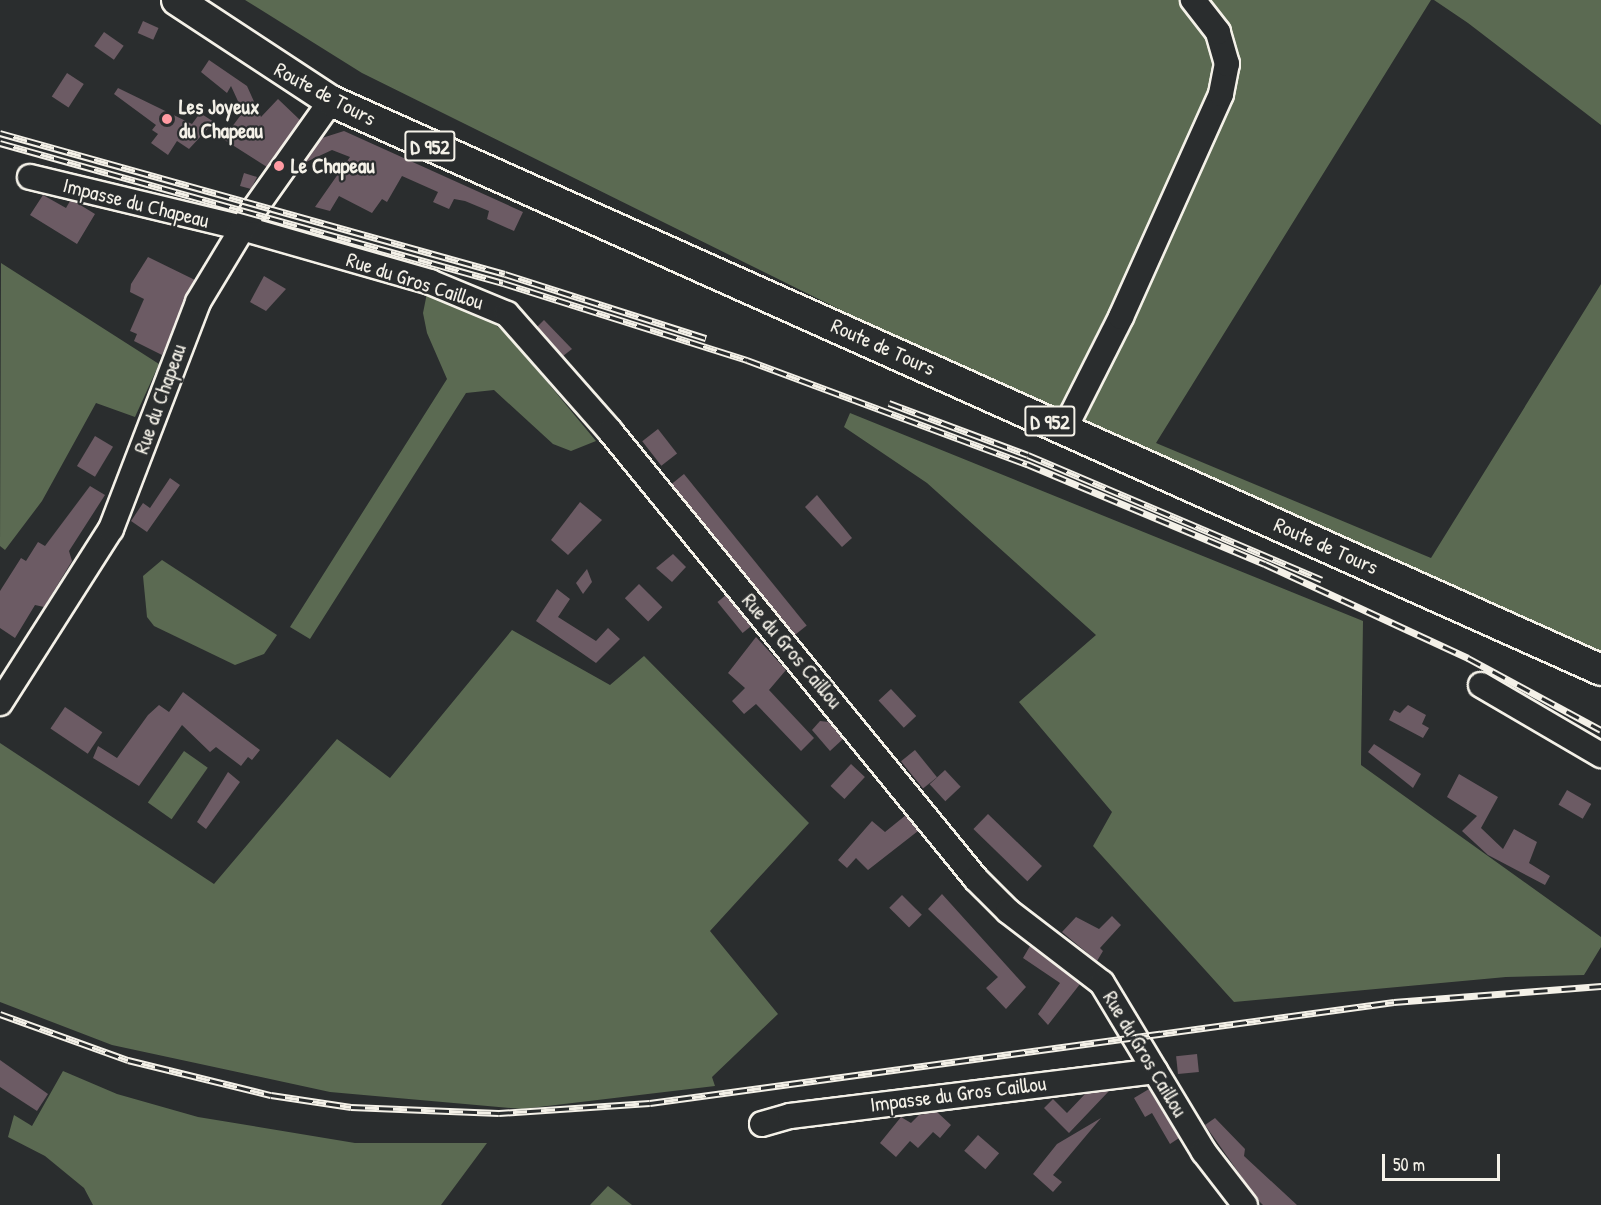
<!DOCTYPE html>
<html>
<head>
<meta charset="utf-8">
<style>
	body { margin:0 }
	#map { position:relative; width:1601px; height:1205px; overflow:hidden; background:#2a2d2e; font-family:"Patrick Hand",sans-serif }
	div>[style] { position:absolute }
	.green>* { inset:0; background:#5b6a52; transform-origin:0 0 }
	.building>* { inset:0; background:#6c5b64; transform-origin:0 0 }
	.roads { filter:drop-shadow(2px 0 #f4f1e8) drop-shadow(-2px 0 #f4f1e8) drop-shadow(0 2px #f4f1e8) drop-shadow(0 -2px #f4f1e8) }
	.minor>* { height:24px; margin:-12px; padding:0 12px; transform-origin:12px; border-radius:12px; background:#2a2d2e }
	.major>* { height:30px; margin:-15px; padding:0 15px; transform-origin:15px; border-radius:15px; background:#2a2d2e }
	.rail>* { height:7px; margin-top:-3.5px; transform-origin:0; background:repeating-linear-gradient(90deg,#2a2d2e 0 14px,#f4f1e8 0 28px); box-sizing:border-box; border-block:2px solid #f4f1e8 }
	.dots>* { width:16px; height:16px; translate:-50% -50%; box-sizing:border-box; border:3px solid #2a2d2e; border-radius:50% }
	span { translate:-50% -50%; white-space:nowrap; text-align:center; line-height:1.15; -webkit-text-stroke:4.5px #2a2d2e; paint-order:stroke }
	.shield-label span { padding:2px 4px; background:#2a2d2e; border:2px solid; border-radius:4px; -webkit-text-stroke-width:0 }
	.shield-label { font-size:20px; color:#f4f1e8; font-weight:700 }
	.street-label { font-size:21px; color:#f4f1e8 }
	.poi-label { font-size:21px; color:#f4f1e8; font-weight:700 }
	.left { translate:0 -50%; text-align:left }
	.scale { position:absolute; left:1382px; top:1154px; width:118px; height:27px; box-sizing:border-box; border:3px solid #f4f1e8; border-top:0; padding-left:8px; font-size:18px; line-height:21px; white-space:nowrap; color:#f4f1e8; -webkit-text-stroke:4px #2a2d2e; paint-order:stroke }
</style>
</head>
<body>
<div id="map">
	<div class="green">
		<div style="clip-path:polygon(245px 0,1431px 0,1156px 443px,1431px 558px,1601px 284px,1601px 656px,873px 326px,362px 73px)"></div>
		<div style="clip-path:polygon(1434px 0,1601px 0,1601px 125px,1468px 23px)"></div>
		<div style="clip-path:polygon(1px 263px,159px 364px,135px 417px,96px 403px,42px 501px,5px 550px,0 546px)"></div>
		<div style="clip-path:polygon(427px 293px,480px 312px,509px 336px,596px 441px,571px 451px,553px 444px,494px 390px,466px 393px,310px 639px,290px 627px,447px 379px,427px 333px,423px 313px)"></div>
		<div style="clip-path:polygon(850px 413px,1363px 621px,1361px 765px,1601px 937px,1601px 947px,1584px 975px,1506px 977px,1234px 1002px,1093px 846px,1112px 812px,1019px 702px,1096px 635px,927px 483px,844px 427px)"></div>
		<div style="clip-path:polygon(162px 560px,277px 635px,264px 654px,235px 665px,154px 626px,147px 617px,143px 576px)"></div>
		<div style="clip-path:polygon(512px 630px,610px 685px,644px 656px,809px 823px,710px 931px,778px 1014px,712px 1077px,715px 1086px,522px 1109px,330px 1092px,112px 1045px,0 1002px,0 743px,214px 884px,337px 739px,390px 778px)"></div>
		<div style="left:184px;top:751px;width:29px;height:63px;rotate:35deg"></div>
		<div style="clip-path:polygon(63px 1071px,117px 1094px,198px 1117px,355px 1143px,487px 1143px,441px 1205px,93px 1205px,84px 1188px,45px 1156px,8px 1137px,14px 1115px,32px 1126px)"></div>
		<div style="clip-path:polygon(608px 1186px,632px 1205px,590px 1205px)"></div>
	</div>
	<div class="building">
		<div style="left:143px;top:21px;width:17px;height:13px;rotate:24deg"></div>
		<div style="left:104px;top:32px;width:24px;height:17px;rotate:35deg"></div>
		<div style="clip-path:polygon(209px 60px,247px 86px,261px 117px,278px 99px,300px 120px,267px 167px,223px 139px,243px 112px,231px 86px,227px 93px,201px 72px)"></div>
		<div style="left:67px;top:73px;width:20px;height:28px;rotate:33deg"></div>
		<div style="clip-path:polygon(118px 88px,192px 124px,200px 113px,214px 122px,189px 149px,177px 141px,168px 155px,151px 143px,158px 134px,152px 130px,156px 125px,114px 94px)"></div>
		<div style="clip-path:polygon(344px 131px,523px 212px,514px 231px,487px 219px,489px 211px,465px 201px,454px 199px,449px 209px,433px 202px,438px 192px,402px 176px,387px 202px,382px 199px,372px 213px,339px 196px,330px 211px,315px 207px,350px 157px,332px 150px,304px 163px,322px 138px)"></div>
		<div style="clip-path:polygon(244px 173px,257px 177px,251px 189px,240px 186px)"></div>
		<div style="clip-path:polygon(43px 195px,66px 208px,70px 201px,77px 203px,95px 214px,77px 244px,30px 215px)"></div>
		<div style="clip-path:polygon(148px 257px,195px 280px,162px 355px,134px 341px,137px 334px,130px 331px,144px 299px,130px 292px,131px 284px)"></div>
		<div style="clip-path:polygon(264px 276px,286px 289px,266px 311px,250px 302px)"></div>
		<div style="clip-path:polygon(544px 320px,572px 349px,563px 356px,537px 327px)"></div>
		<div style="left:658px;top:429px;width:31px;height:20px;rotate:52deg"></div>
		<div style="left:95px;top:436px;width:21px;height:35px;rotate:31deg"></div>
		<div style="left:684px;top:474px;width:195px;height:16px;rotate:51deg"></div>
		<div style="clip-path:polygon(170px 478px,180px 485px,147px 532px,131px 521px,143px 503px,150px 508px)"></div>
		<div style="clip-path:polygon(90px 486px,105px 495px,69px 551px,72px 561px,44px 607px,35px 605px,15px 638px,0 628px,0 591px,21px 558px,26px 561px,38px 542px,45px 546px)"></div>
		<div style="clip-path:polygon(817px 495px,852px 538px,842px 547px,805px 507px)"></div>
		<div style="clip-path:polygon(580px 502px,602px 520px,568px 555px,551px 540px)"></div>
		<div style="clip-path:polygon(673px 554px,686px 567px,672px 582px,656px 568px)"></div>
		<div style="clip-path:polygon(587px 569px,592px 582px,583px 594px,576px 583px)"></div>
		<div style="left:639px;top:584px;width:33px;height:20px;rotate:45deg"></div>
		<div style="clip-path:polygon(557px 589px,570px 599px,558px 617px,596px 641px,608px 628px,620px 639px,596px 663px,536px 621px)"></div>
		<div style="left:726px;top:595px;width:40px;height:11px;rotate:51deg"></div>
		<div style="clip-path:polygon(756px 637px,786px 670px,769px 690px,814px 738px,801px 751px,756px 704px,744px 714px,732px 701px,745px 688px,728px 673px)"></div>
		<div style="left:891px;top:689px;width:37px;height:17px;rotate:47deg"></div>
		<div style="clip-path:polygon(183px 692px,260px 750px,252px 760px,248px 757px,241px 766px,216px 747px,210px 752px,182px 725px,139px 786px,93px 758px,98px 746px,117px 758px,148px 715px,159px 705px,169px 712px)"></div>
		<div style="clip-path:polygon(1408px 705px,1426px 715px,1422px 724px,1429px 728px,1423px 738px,1389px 720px,1394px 710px,1400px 713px)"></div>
		<div style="left:65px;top:707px;width:45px;height:26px;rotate:34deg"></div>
		<div style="clip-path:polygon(820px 721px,829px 722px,843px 739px,830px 751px,812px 730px)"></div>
		<div style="clip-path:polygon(1374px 744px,1421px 774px,1413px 788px,1368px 752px)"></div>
		<div style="left:915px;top:750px;width:35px;height:18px;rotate:51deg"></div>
		<div style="left:851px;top:764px;width:19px;height:30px;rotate:43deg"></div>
		<div style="left:945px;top:770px;width:23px;height:21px;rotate:47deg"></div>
		<div style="clip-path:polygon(228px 772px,240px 782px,206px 829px,197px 822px)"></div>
		<div style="clip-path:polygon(1459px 774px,1498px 797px,1481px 828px,1503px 849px,1514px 829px,1537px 842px,1529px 863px,1550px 876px,1545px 885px,1488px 855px,1462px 831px,1477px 816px,1447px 797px)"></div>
		<div style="left:1567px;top:790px;width:28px;height:17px;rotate:30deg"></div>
		<div style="left:988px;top:814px;width:75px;height:21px;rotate:44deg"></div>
		<div style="clip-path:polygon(906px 815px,918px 831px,868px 870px,856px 858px,847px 868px,838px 860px,872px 821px,885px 832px)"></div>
		<div style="clip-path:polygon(942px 894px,1026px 987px,1006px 1009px,986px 988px,998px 977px,928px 909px)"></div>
		<div style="left:902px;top:895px;width:28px;height:18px;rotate:45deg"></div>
		<div style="clip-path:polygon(1112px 916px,1121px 925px,1100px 948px,1103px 951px,1097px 961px,1062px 932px,1076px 917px,1099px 929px)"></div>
		<div style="clip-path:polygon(1030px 946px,1080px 984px,1048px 1025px,1038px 1014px,1060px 983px,1023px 958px)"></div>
		<div style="left:1197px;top:1054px;width:18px;height:21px;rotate:84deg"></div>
		<div style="clip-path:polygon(0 1060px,48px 1094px,37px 1111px,0 1087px)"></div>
		<div style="clip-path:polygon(1149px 1089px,1179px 1138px,1170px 1144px,1152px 1113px,1145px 1117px,1134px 1098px)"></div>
		<div style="clip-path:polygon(1109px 1091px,1069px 1133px,1044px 1108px,1053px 1099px,1067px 1113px,1085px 1094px)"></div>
		<div style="clip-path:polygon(937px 1112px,951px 1125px,940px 1138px,933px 1132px,918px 1148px,910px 1141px,896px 1157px,880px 1143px,901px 1117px,911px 1123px,919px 1115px)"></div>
		<div style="clip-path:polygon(1101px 1118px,1053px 1175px,1062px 1182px,1053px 1192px,1033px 1174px,1057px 1144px)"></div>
		<div style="clip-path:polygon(1215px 1118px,1245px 1149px,1244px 1156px,1297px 1205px,1263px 1205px,1258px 1200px,1205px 1125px)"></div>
		<div style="left:978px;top:1135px;width:28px;height:21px;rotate:41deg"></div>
	</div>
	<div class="roads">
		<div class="minor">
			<div style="left:30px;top:177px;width:218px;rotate:13.5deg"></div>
			<div style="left:242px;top:228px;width:196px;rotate:16deg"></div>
			<div style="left:430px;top:282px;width:83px;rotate:22.6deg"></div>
			<div style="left:507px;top:314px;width:156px;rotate:48.6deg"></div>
			<div style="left:610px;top:431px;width:578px;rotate:50.75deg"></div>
			<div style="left:976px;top:879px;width:45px;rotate:45deg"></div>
			<div style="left:1008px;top:911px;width:118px;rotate:37.5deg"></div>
			<div style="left:1102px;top:983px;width:197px;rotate:58.9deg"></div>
			<div style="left:1204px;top:1152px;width:67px;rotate:52.3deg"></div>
			<div style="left:1065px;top:428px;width:124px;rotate:-63.2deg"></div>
			<div style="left:1121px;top:317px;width:244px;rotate:-65.8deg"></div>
			<div style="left:1221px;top:94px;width:31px;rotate:-79deg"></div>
			<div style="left:1227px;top:64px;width:33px;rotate:-106deg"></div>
			<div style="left:1218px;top:32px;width:41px;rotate:-128deg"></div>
			<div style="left:1481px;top:685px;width:139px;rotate:30.3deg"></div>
			<div style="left:0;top:703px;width:206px;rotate:-57.5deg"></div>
			<div style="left:111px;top:529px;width:243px;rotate:-69deg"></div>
			<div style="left:198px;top:302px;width:106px;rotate:-58.9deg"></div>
			<div style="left:253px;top:211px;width:135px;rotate:-54.7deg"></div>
			<div style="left:762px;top:1124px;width:29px;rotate:-16deg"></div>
			<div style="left:790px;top:1116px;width:368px;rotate:-7deg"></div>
		</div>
		<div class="major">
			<div style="left:177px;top:0;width:184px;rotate:33.3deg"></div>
			<div style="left:331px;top:101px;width:1392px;rotate:24.13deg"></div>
		</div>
	</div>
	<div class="rail">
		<div style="left:0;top:133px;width:524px;rotate:15.6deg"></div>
		<div style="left:505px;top:274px;width:211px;rotate:17.7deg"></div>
		<div style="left:0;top:143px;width:522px;rotate:15.55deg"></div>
		<div style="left:503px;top:283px;width:256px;rotate:17.5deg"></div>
		<div style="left:747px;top:360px;width:299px;rotate:20.4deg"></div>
		<div style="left:1027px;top:464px;width:258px;rotate:22.8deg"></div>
		<div style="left:1265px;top:564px;width:224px;rotate:24.8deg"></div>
		<div style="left:1468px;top:658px;width:151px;rotate:28.4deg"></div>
		<div style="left:889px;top:403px;width:148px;rotate:20.5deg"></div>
		<div style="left:1028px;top:455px;width:319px;rotate:23deg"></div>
		<div style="left:0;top:1014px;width:136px;rotate:19.8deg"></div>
		<div style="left:128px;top:1060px;width:147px;rotate:13.8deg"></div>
		<div style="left:271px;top:1095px;width:81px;rotate:8.5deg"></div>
		<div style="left:351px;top:1107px;width:148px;rotate:2.3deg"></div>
		<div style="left:499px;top:1113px;width:151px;rotate:-3.8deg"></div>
		<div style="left:650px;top:1103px;width:751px;rotate:-7.73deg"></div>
		<div style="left:1394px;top:1002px;width:208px;rotate:-4.4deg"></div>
	</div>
	<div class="dots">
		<div style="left:167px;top:119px;background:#ff9aa2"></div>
		<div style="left:279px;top:166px;background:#ff9aa2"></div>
	</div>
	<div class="shield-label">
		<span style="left:430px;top:146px">D 952</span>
		<span style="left:1050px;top:421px">D 952</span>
	</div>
	<div class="street-label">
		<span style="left:325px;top:94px;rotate:28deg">Route de Tours</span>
		<span style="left:136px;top:203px;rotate:14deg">Impasse du Chapeau</span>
		<span style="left:415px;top:281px;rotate:18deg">Rue du Gros Caillou</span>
		<span style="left:883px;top:347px;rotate:24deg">Route de Tours</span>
		<span style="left:160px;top:399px;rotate:-70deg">Rue du Chapeau</span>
		<span style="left:1326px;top:546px;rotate:24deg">Route de Tours</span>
		<span style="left:792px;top:651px;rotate:50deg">Rue du Gros Caillou</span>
		<span style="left:1145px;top:1054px;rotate:59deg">Rue du Gros Caillou</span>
		<span style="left:958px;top:1094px;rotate:-7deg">Impasse du Gros Caillou</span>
	</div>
	<div class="poi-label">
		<span class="left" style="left:179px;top:119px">Les Joyeux<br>du Chapeau</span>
		<span class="left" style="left:291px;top:166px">Le Chapeau</span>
	</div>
	<div class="scale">50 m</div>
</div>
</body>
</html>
